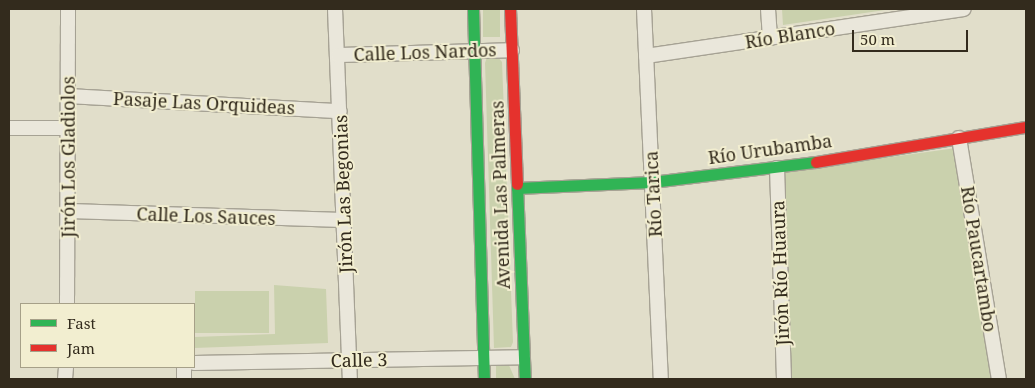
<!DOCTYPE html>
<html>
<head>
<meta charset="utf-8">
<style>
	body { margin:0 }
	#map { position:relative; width:1035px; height:388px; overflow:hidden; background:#e1deca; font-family:"Noto Serif",serif }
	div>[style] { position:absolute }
	.green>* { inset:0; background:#cad1ad; transform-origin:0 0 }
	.roads { filter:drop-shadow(1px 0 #a6a294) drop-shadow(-1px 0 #a6a294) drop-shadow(0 1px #a6a294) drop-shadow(0 -1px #a6a294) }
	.street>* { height:14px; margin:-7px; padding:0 7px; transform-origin:7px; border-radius:7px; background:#eae7db }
	.fast>* { height:11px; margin:-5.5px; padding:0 5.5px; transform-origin:5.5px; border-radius:5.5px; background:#30b455 }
	.jam>* { height:11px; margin:-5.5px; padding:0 5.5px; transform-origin:5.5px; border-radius:5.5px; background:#e5322d }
	span { translate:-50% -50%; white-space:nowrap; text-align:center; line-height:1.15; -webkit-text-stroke:4px #f2eed0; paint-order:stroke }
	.street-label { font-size:18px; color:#332b1d }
	.frame { position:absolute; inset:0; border:10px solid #332b1d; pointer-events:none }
	.legend { position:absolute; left:20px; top:303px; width:175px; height:65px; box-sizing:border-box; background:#f2eed0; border:1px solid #a6a088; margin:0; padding:6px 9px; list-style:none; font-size:15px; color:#332b1d }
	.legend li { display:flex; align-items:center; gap:10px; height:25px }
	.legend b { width:25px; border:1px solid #a6a088 }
	.scale { position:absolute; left:852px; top:30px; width:116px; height:22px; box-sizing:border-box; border:2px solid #332b1d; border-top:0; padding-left:6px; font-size:15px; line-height:18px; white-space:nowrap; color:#332b1d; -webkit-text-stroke:4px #f2eed0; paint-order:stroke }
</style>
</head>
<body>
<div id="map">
	<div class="green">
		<div style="left:483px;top:9px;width:17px;height:28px"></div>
		<div style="clip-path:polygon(782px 9px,892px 9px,783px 25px)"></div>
		<div style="clip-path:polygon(497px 56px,502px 62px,513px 342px,511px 347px,494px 348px,485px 63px,487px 57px)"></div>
		<div style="clip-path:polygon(956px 148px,993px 379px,791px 379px,783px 172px)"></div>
		<div style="clip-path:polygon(274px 285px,326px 289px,328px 343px,194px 348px,194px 337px,275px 334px)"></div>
		<div style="left:195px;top:291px;width:74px;height:42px"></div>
		<div style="clip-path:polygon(508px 363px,515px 379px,496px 379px,496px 364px)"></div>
	</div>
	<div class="roads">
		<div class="street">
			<div style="left:335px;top:9px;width:370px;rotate:87.7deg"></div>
			<div style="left:644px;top:9px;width:370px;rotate:87.4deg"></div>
			<div style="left:768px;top:9px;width:29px;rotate:86deg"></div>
			<div style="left:338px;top:55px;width:174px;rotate:-1.6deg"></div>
			<div style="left:646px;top:56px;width:321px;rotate:-8.4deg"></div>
			<div style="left:68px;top:96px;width:272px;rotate:3.2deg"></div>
			<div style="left:9px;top:128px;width:58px"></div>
			<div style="left:959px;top:138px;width:244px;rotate:80.6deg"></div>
			<div style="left:777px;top:168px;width:211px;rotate:88.1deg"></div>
			<div style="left:69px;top:211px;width:274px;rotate:1.9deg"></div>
			<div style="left:67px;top:304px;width:295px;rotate:-89.8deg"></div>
			<div style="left:194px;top:363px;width:329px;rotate:-1deg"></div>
			<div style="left:184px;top:367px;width:12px;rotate:90deg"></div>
			<div style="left:65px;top:379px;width:12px;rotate:-85deg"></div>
		</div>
		<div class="fast">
			<div style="left:473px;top:9px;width:370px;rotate:88.3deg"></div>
			<div style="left:517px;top:184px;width:195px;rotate:87.7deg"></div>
			<div style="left:517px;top:188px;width:135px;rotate:-2.5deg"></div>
			<div style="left:652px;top:182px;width:165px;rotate:-7deg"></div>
		</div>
		<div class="jam">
			<div style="left:510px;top:9px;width:175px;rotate:87.7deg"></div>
			<div style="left:816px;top:162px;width:213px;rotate:-9.5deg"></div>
		</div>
	</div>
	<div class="street-label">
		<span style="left:790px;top:35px;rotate:-9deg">Río Blanco</span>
		<span style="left:425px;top:52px;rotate:-2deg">Calle Los Nardos</span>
		<span style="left:204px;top:103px;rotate:3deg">Pasaje Las Orquideas</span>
		<span style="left:770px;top:149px;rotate:-8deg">Río Urubamba</span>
		<span style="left:68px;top:157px;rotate:-90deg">Jirón Los Gladiolos</span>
		<span style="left:343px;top:194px;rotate:-92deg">Jirón Las Begonias</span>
		<span style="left:653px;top:194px;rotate:-93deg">Río Tarica</span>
		<span style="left:500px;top:195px;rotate:-92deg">Avenida Las Palmeras</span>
		<span style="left:206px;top:216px;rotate:2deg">Calle Los Sauces</span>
		<span style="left:979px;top:259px;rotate:81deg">Río Paucartambo</span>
		<span style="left:780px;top:273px;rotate:-92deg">Jirón Río Huaura</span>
		<span style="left:359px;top:360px;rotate:-1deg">Calle 3</span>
	</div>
	<div class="frame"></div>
	<ul class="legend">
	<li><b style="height:6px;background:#30b455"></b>Fast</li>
	<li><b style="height:6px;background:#e5322d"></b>Jam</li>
	</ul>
	<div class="scale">50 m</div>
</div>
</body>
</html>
